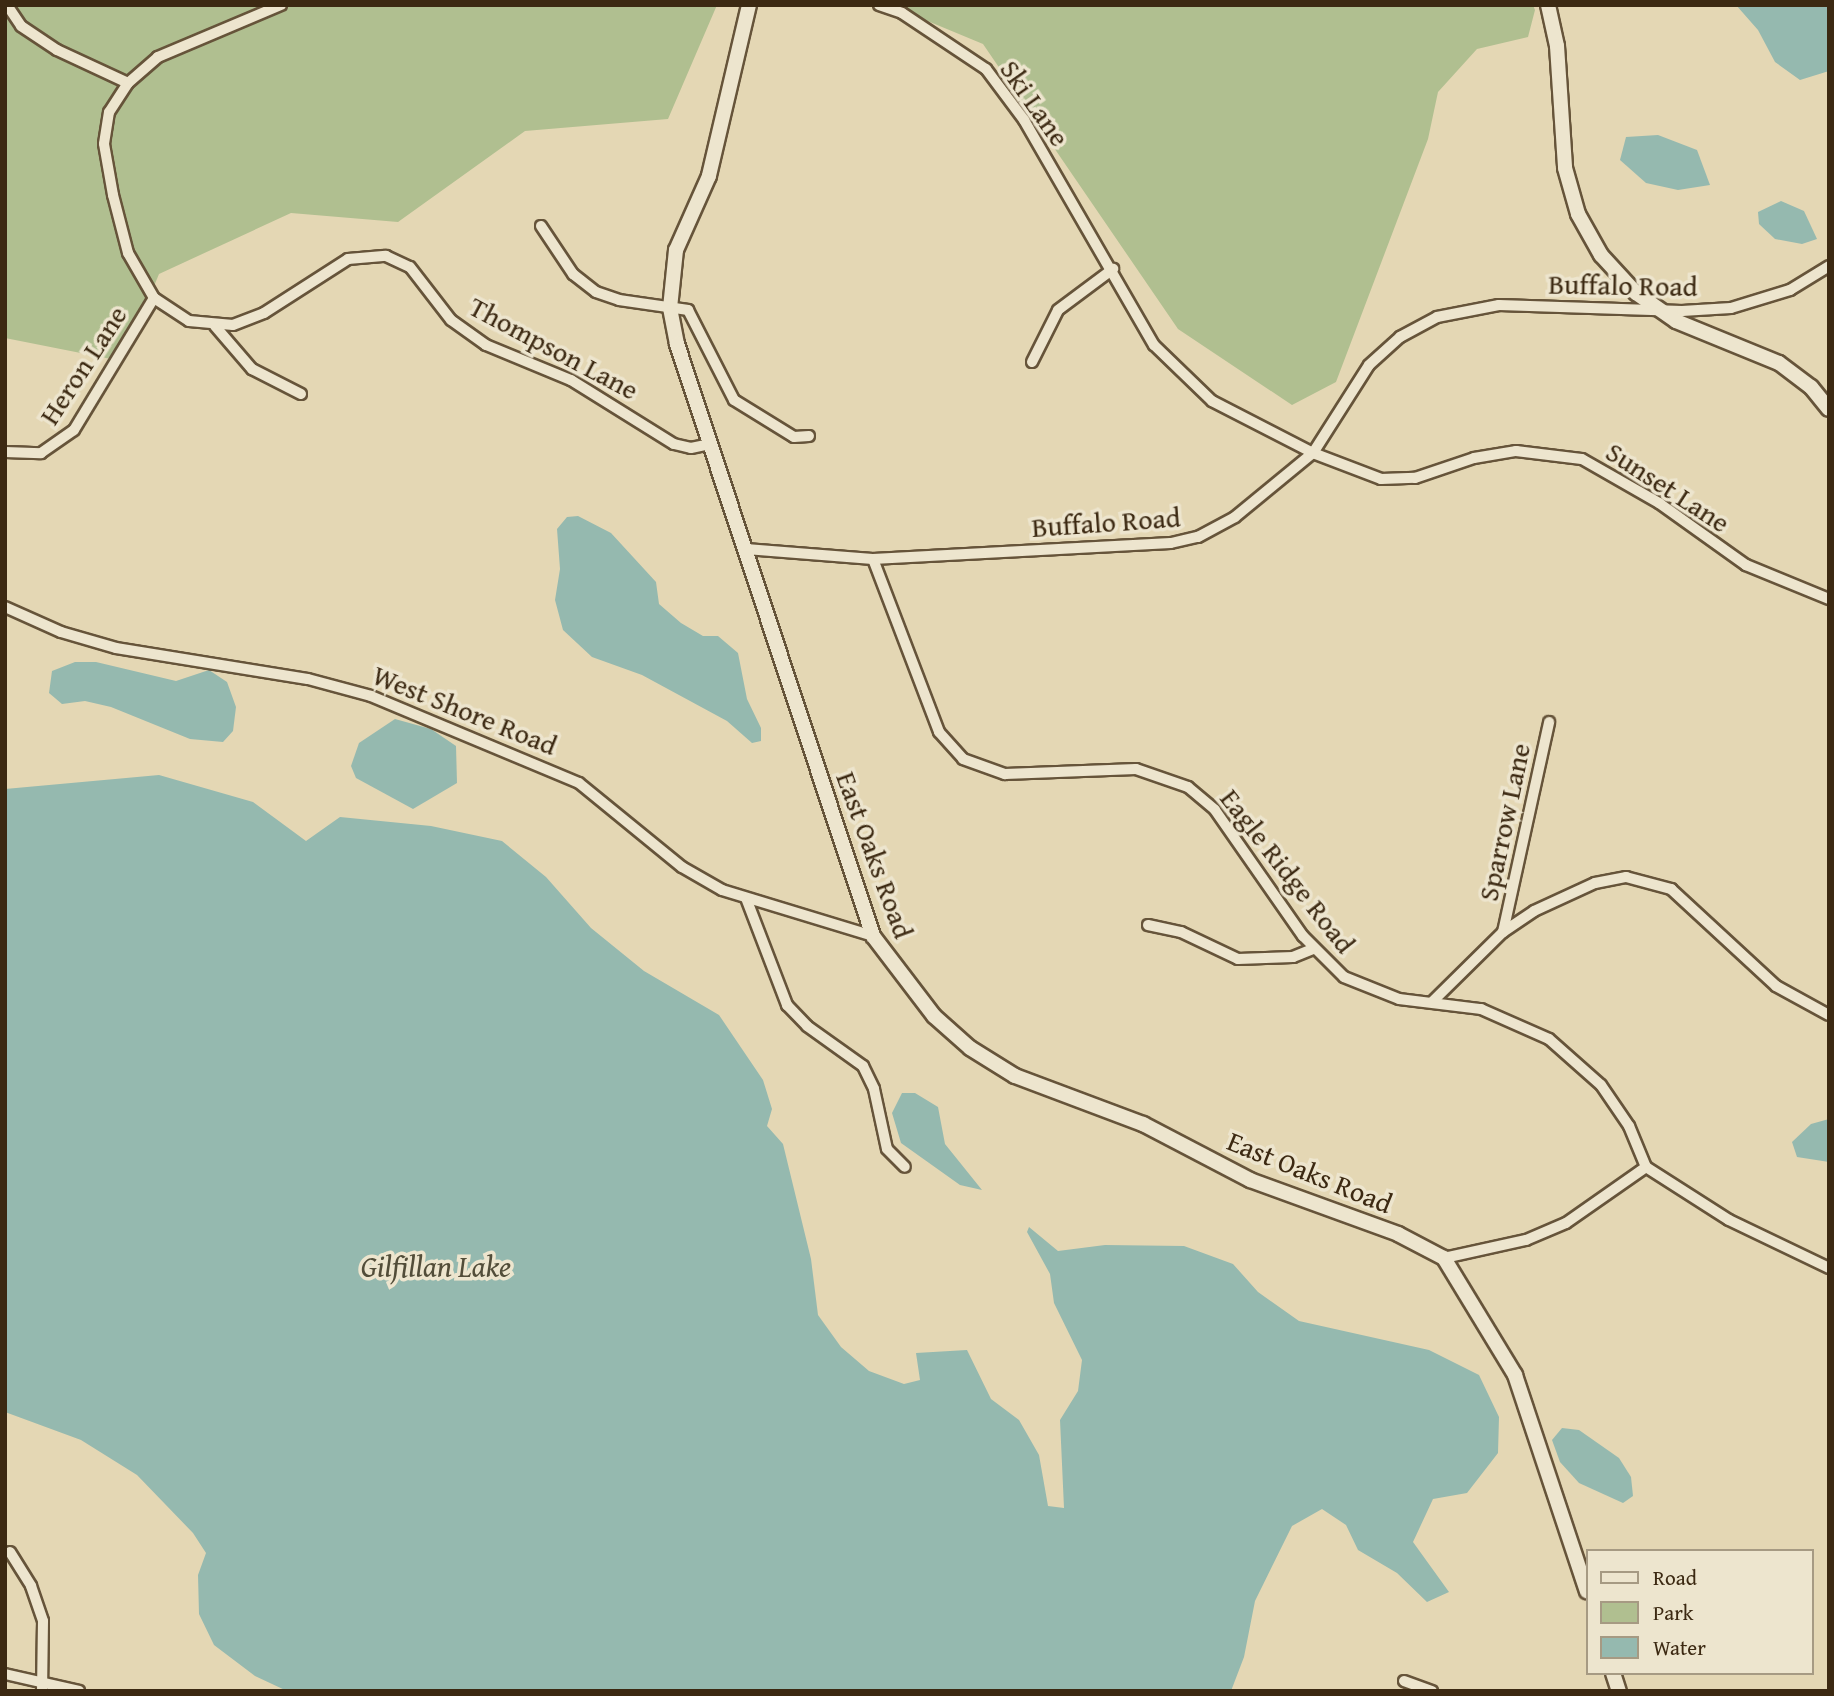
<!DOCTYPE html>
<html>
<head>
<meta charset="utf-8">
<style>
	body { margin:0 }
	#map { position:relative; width:1834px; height:1696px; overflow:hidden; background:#e4d7b4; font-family:"Gentium Book Plus",serif }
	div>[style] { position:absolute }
	.green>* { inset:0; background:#b0bf90 }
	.water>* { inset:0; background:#95b9af }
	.roads { filter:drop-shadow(2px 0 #66543a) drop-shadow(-2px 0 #66543a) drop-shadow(0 2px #66543a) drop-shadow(0 -2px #66543a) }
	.street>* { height:10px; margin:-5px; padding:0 5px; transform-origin:5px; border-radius:5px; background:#ede5ce }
	.secondary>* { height:14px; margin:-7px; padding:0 7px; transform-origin:7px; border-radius:7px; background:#ede5ce }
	span { translate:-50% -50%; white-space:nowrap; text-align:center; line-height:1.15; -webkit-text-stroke:7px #ede5ce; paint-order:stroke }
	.street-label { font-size:28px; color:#3c2912 }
	.water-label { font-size:30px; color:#524d39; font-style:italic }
	.frame { position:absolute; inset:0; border:7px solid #3c2912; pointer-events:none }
	.legend { position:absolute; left:1586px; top:1549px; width:228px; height:126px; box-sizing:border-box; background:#ede5ce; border:2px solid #a69a83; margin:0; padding:9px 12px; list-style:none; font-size:21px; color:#3c2912 }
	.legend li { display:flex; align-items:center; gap:14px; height:35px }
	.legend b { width:35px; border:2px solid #a69a83 }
</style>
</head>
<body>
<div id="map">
	<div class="green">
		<div style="clip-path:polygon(5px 5px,717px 5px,668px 119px,525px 131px,398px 222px,291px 213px,159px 274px,135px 332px,111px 359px,5px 338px)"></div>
		<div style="clip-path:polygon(889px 5px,1533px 5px,1535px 10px,1528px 37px,1477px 49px,1438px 92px,1428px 139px,1336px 382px,1292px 405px,1178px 329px,983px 44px)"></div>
	</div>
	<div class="water">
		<div style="clip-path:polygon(1736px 5px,1829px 5px,1829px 71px,1800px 80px,1775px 62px,1758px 30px)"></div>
		<div style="clip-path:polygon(1658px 135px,1697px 150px,1710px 185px,1678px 190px,1646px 183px,1620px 160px,1626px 137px)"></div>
		<div style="clip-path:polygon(1781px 201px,1804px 211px,1817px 239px,1802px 244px,1775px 239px,1759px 224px,1758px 212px)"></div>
		<div style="clip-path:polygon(578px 516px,611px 533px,656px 582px,659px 604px,681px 623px,703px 636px,718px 636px,738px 653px,747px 699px,761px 728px,761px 741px,752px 743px,727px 721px,642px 675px,592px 657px,563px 630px,555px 600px,560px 569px,557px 529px,567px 517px)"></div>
		<div style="clip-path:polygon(75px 662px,96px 662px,176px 681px,209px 670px,227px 682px,236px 707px,233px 731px,223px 742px,190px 739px,111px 707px,85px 701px,62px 704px,49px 693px,52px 671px)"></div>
		<div style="clip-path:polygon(395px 719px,431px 729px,456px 746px,457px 783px,413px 809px,356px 778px,351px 766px,359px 743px)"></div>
		<div style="clip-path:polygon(159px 775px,253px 802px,306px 841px,340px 817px,431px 826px,502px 841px,546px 877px,591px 928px,644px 971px,719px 1015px,763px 1080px,772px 1109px,767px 1126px,783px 1144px,811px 1259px,818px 1315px,841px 1347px,869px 1371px,904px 1384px,920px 1380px,916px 1353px,967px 1350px,991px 1399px,1019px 1420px,1039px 1455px,1048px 1506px,1064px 1508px,1060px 1420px,1078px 1391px,1082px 1360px,1054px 1303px,1050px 1274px,1027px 1232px,1029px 1227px,1058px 1251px,1105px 1245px,1184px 1246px,1233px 1264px,1258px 1292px,1299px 1321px,1429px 1350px,1479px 1375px,1499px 1417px,1498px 1453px,1467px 1493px,1433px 1499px,1413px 1542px,1449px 1592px,1427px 1602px,1397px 1573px,1358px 1550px,1346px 1525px,1322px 1509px,1292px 1526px,1255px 1601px,1244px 1657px,1231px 1691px,287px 1691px,255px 1676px,214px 1645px,199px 1614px,198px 1575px,206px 1553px,193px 1533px,137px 1475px,81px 1440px,5px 1412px,5px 789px)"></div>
		<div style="clip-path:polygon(902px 1093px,915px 1093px,938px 1107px,945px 1144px,982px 1190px,960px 1185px,901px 1143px,892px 1113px)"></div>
		<div style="clip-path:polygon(1829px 1119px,1829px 1162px,1797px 1157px,1792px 1142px,1811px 1124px)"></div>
		<div style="clip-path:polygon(1562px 1428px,1579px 1430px,1619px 1458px,1631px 1477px,1633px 1496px,1623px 1503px,1579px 1483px,1560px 1462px,1552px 1440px)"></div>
	</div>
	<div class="roads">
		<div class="street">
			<div style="left:7px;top:5px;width:25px;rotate:56deg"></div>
			<div style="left:21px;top:26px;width:43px;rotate:33.7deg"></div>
			<div style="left:57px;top:50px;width:78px;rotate:24.9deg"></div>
			<div style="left:281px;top:5px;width:134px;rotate:157.1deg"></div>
			<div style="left:158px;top:57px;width:40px;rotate:139deg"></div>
			<div style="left:128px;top:83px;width:35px;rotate:123deg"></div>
			<div style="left:109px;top:112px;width:32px;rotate:99deg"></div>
			<div style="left:104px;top:144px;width:52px;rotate:80deg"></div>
			<div style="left:113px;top:195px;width:60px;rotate:75.5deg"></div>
			<div style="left:128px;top:253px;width:52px;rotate:60deg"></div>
			<div style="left:154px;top:298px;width:42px;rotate:33.3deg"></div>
			<div style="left:189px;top:321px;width:44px;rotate:5.2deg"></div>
			<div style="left:233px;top:325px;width:33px;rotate:-21deg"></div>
			<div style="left:264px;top:313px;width:100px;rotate:-32.7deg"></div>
			<div style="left:348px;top:259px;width:38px;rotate:-5deg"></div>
			<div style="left:386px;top:256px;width:26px;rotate:25deg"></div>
			<div style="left:410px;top:267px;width:67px;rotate:52.3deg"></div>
			<div style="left:451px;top:320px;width:43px;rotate:35.5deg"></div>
			<div style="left:486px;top:345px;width:92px;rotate:22.4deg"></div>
			<div style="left:571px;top:380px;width:121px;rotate:31.9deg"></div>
			<div style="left:674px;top:444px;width:17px;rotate:13deg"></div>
			<div style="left:691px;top:448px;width:19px;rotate:-12deg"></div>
			<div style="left:879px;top:5px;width:24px;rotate:19deg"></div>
			<div style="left:902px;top:13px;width:101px;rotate:33.7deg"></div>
			<div style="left:986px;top:69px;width:64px;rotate:53.3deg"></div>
			<div style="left:1024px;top:120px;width:260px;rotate:60deg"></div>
			<div style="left:1154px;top:345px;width:81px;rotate:44deg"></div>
			<div style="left:1212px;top:401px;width:114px;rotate:27.2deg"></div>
			<div style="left:1313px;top:453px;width:73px;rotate:20.9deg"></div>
			<div style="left:1381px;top:479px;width:34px;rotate:-2deg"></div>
			<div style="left:1415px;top:478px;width:62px;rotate:-18.7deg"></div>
			<div style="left:1474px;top:458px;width:43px;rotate:-9.5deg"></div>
			<div style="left:1516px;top:451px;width:66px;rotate:6.9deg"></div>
			<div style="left:1582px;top:459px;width:89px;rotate:29.7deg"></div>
			<div style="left:1659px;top:503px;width:107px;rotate:35.5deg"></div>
			<div style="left:1746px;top:565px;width:90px;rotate:22.3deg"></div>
			<div style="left:541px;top:226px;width:58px;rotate:56.3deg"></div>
			<div style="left:573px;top:274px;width:29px;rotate:38deg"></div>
			<div style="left:596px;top:292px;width:24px;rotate:19deg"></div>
			<div style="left:619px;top:300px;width:70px;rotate:8.2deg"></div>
			<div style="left:688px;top:310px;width:101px;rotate:62.9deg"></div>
			<div style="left:734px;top:400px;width:70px;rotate:31.7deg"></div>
			<div style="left:794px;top:437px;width:15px;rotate:-4deg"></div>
			<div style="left:215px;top:326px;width:57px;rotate:49.3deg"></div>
			<div style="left:252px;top:369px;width:55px;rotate:27deg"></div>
			<div style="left:1032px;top:362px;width:58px;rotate:-63.4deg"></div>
			<div style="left:1058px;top:310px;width:69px;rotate:-36.7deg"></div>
			<div style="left:5px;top:452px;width:36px;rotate:2deg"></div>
			<div style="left:41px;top:453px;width:40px;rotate:-34.9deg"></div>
			<div style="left:74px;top:430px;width:154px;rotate:-58.8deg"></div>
			<div style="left:746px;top:549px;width:127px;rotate:4.5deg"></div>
			<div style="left:873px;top:559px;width:298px;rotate:-3.1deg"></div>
			<div style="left:1171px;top:543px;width:28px;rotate:-13deg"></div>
			<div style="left:1198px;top:537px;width:42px;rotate:-28.4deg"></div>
			<div style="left:1235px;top:517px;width:101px;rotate:-39.4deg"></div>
			<div style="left:1313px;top:453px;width:104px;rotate:-57.5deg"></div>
			<div style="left:1369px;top:365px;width:42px;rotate:-42.1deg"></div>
			<div style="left:1400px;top:337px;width:42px;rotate:-28.4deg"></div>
			<div style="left:1437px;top:317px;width:63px;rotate:-11deg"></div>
			<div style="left:1499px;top:305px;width:183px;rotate:1.9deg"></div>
			<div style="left:1682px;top:311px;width:49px;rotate:-3.5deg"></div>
			<div style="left:1731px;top:308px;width:62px;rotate:-17deg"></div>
			<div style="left:1790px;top:290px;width:46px;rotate:-31.6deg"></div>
			<div style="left:873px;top:559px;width:185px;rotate:69.1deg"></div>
			<div style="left:939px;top:732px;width:36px;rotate:48deg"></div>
			<div style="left:963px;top:759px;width:45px;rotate:19.7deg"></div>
			<div style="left:1005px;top:774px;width:131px;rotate:-2.2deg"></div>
			<div style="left:1136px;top:769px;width:55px;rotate:19.1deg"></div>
			<div style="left:1188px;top:787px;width:35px;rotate:40deg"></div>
			<div style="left:1215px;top:810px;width:154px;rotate:55.1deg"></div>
			<div style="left:1303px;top:936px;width:58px;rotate:45deg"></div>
			<div style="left:1344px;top:977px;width:59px;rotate:21.8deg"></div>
			<div style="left:1399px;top:999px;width:83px;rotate:7deg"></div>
			<div style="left:1481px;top:1009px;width:74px;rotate:23.8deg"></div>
			<div style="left:1549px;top:1039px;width:69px;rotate:41.5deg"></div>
			<div style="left:1601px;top:1085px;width:50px;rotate:55.7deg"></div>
			<div style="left:1629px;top:1126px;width:44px;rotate:67.5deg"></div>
			<div style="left:1646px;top:1167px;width:98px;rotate:32.6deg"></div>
			<div style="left:1729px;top:1220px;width:111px;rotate:25.6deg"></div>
			<div style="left:5px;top:607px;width:61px;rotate:24.1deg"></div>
			<div style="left:61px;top:632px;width:57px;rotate:16.2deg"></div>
			<div style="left:116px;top:648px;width:194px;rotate:9.2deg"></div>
			<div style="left:308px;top:679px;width:65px;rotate:15.1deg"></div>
			<div style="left:371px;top:696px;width:225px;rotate:22.7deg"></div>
			<div style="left:579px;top:783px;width:133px;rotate:39.2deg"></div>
			<div style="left:682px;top:867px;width:46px;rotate:29.9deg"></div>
			<div style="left:722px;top:890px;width:158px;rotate:16.9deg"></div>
			<div style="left:746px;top:898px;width:115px;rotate:69deg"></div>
			<div style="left:787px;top:1005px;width:29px;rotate:46deg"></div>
			<div style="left:807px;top:1026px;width:69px;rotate:35.5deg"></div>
			<div style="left:863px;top:1066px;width:25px;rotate:64deg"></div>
			<div style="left:874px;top:1089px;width:61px;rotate:77.8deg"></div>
			<div style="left:887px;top:1149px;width:25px;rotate:45deg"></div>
			<div style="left:1148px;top:925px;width:34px;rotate:12deg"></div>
			<div style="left:1181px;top:932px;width:63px;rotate:25.3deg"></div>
			<div style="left:1238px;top:959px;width:55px;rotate:-2.1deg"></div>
			<div style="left:1293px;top:957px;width:22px;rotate:-22deg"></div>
			<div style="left:1503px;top:932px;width:215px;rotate:-77.6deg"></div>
			<div style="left:1432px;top:1002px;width:100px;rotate:-44.6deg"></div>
			<div style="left:1503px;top:932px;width:37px;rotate:-34deg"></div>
			<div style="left:1534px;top:911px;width:67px;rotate:-24.7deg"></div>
			<div style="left:1595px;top:883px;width:32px;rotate:-11deg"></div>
			<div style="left:1626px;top:877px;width:47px;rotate:14.9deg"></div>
			<div style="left:1671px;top:889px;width:143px;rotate:42.7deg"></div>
			<div style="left:1776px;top:986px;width:60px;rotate:28.7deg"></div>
			<div style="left:1444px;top:1258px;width:84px;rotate:-12.4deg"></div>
			<div style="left:1526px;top:1240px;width:43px;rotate:-23deg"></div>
			<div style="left:1566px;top:1223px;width:98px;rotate:-35deg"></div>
			<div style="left:10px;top:1552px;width:40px;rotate:58deg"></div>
			<div style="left:31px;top:1586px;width:37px;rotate:71deg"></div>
			<div style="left:43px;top:1621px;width:70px;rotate:90.8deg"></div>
			<div style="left:5px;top:1674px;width:76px;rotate:12.9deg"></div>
			<div style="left:1404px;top:1681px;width:30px;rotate:20deg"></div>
		</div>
		<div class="secondary">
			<div style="left:749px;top:5px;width:176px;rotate:103.2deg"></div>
			<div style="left:709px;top:176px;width:81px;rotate:114deg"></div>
			<div style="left:676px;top:250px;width:58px;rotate:95.9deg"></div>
			<div style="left:670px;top:308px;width:37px;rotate:79deg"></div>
			<div style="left:677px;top:344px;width:624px;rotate:71.68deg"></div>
			<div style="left:873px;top:936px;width:101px;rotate:52.7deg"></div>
			<div style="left:934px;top:1016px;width:48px;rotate:41.6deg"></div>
			<div style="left:970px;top:1048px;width:53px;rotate:31.9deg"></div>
			<div style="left:1015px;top:1076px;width:137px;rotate:20.6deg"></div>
			<div style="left:1143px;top:1124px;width:121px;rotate:27.6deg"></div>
			<div style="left:1250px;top:1180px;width:158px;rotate:20deg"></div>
			<div style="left:1398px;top:1234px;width:52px;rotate:27.6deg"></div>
			<div style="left:1444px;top:1258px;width:137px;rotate:58.7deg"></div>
			<div style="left:1515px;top:1375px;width:228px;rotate:71.6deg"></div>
			<div style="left:1548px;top:5px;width:42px;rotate:77.6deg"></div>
			<div style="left:1557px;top:46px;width:122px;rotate:86.2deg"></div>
			<div style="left:1565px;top:168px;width:48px;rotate:74.2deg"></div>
			<div style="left:1578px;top:214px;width:47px;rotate:60.7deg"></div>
			<div style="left:1601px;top:255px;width:52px;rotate:47.4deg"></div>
			<div style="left:1636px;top:293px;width:49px;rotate:35deg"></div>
			<div style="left:1676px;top:321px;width:111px;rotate:22.2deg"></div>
			<div style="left:1779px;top:363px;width:40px;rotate:37deg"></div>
			<div style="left:1811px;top:387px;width:28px;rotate:51deg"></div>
			<div style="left:1613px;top:1673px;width:19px;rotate:72deg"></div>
		</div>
	</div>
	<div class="street-label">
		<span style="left:1035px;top:103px;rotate:55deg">Ski Lane</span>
		<span style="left:1623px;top:285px;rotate:1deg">Buffalo Road</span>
		<span style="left:554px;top:348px;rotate:28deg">Thompson Lane</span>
		<span style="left:83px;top:365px;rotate:-57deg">Heron Lane</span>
		<span style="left:1668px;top:487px;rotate:33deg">Sunset Lane</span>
		<span style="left:1106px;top:522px;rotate:-4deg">Buffalo Road</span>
		<span style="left:465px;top:710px;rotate:22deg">West Shore Road</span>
		<span style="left:1504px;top:822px;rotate:-78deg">Sparrow Lane</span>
		<span style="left:875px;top:855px;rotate:70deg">East Oaks Road</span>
		<span style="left:1288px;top:871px;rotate:52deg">Eagle Ridge Road</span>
		<span style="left:1310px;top:1172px;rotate:22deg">East Oaks Road</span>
	</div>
	<div class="water-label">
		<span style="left:436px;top:1266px">Gilfillan Lake</span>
	</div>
	<div class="frame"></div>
	<ul class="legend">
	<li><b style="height:9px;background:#ede5ce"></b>Road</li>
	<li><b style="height:19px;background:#b0bf90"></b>Park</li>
	<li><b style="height:19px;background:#95b9af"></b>Water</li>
	</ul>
</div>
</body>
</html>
